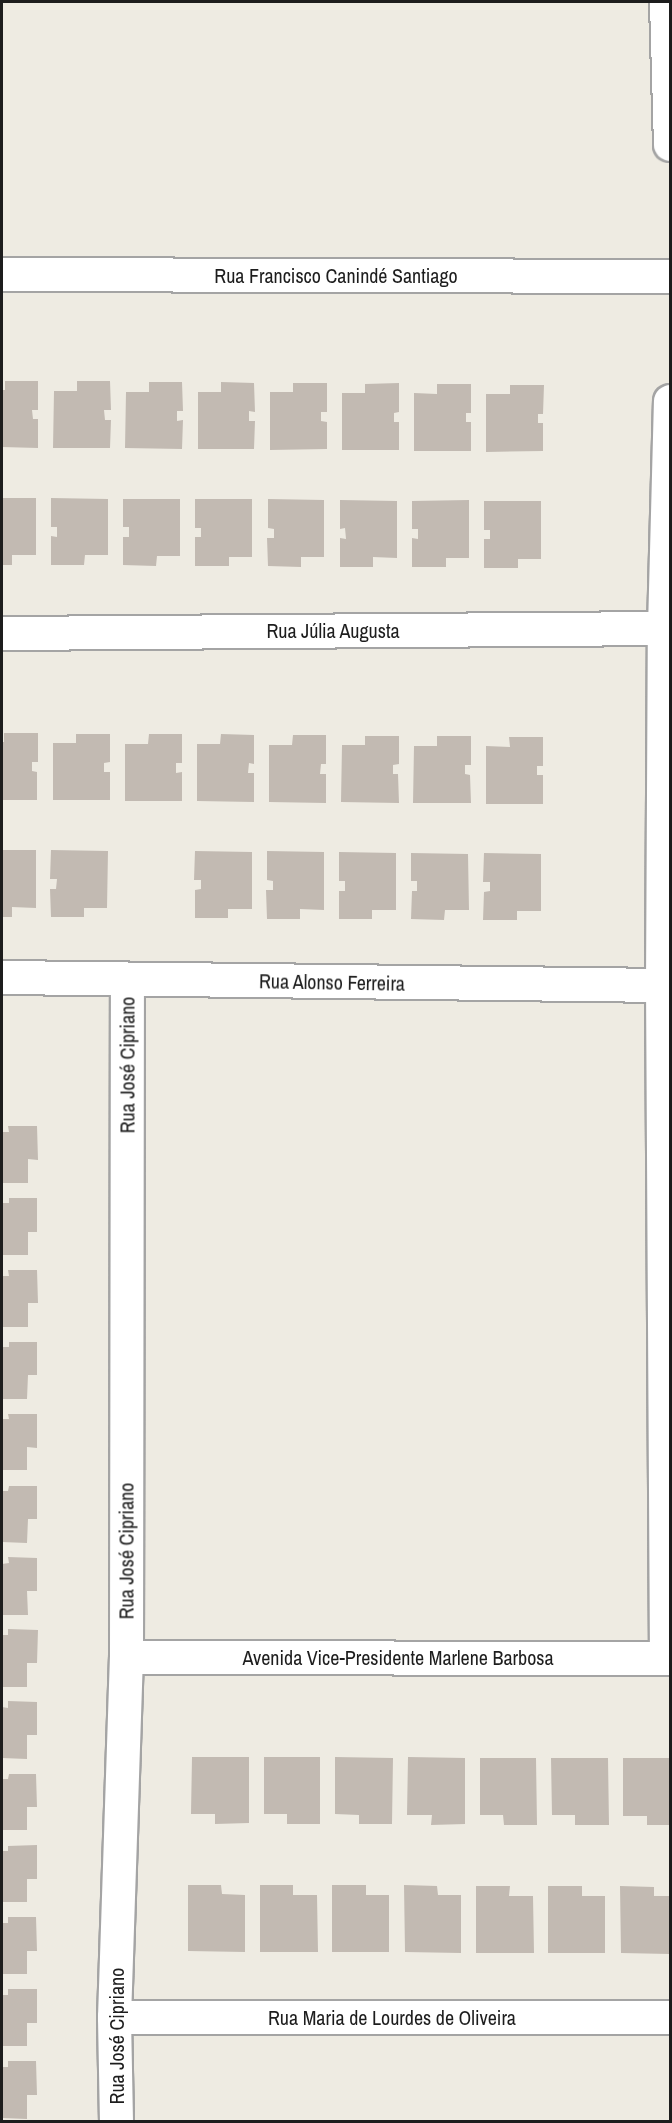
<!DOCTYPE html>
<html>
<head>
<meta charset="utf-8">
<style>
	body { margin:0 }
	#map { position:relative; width:672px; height:2123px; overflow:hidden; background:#eeebe2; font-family:"Archivo Narrow",sans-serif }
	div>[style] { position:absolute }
	.building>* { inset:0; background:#c2bab2 }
	.roads { filter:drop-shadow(2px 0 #a4a4a4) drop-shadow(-2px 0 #a4a4a4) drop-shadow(0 2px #a4a4a4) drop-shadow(0 -2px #a4a4a4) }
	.minor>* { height:33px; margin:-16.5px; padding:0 16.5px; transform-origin:16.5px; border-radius:16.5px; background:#fff }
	span { translate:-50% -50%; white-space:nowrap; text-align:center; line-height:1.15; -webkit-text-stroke:6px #fff; paint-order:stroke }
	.street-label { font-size:20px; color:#1d1d1d }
	.frame { position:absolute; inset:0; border:3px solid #1d1d1d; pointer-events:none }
</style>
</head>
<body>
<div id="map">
	<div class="building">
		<div style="clip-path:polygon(5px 381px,38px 381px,38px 410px,32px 410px,33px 419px,38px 419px,38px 448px,2px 447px,2px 390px,5px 390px)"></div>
		<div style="clip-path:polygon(77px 381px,110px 381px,111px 410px,104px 410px,105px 420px,111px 420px,110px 448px,53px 448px,54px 391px,77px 391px)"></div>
		<div style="clip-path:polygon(149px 382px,182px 382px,183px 411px,177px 411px,177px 421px,183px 420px,182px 449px,125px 448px,126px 392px,149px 392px)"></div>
		<div style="clip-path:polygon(221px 382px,254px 383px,255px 412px,249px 411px,249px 421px,255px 421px,254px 449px,198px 449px,198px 392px,221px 392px)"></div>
		<div style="clip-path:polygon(293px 383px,327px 383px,327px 412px,321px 412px,321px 421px,327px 422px,327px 449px,270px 450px,270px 392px,293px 392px)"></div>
		<div style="clip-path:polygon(399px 383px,399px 412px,394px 413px,394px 422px,399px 422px,399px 450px,342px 450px,342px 393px,365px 393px,365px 384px)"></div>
		<div style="clip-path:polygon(437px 384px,471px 384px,471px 413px,466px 413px,466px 422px,471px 422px,471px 451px,414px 451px,414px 393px,437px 394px)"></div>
		<div style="clip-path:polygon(510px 385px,544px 385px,543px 414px,538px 414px,538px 423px,543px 423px,543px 451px,486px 452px,486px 394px,510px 394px)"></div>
		<div style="clip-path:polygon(2px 498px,36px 498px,36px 555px,12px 555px,12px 565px,2px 565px)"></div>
		<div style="clip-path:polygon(51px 498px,108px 499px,108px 555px,85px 555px,84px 565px,51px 565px,51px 536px,57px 537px,57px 527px,51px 527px)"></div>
		<div style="clip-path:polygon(123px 499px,180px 499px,180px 556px,157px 556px,156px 566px,123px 565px,123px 537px,129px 537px,129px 527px,123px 527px)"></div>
		<div style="clip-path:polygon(195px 499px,252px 499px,252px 557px,229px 557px,229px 566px,195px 566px,195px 537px,201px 537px,201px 528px,195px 528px)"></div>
		<div style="clip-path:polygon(268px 499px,324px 500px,324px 557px,301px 557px,301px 567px,268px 566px,267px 538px,274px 538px,274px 529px,268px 528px)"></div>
		<div style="clip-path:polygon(340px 500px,397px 501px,397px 558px,373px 557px,373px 567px,340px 567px,340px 538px,346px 539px,345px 528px,340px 529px)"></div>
		<div style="clip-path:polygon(469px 500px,469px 558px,446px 558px,446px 567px,412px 567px,412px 538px,418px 539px,418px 529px,412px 529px,412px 501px)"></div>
		<div style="clip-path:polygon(484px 501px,541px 501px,541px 559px,518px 559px,518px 568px,484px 568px,484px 539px,490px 539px,490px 530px,484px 530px)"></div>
		<div style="clip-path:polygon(4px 733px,38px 733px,38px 762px,32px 762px,32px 771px,37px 772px,37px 800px,2px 800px,2px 742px,4px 742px)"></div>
		<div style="clip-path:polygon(76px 734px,110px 734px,110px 762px,104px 763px,104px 772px,110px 772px,110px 800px,53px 800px,53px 743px,76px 743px)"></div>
		<div style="clip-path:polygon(149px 734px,182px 734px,182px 763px,176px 763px,176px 773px,182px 772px,182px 801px,125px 801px,125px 744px,148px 744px)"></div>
		<div style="clip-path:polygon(221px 734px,254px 735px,254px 764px,249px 763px,248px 773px,254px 773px,254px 802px,197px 801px,197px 744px,220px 744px)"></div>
		<div style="clip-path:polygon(293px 735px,326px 735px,326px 764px,321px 764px,320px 774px,326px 774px,326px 803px,269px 802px,269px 745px,292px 745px)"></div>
		<div style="clip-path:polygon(365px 736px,399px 736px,399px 764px,393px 765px,393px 774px,398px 774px,399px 803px,341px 802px,342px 745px,365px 745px)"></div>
		<div style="clip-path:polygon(437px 736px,471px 736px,471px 765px,465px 765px,465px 774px,470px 775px,471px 803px,413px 803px,414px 746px,437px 746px)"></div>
		<div style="clip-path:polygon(509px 737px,543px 737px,543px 766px,537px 766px,537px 775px,543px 775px,543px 804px,486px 804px,486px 746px,510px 747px)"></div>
		<div style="clip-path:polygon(2px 850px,36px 850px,36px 908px,12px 907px,12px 917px,2px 917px)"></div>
		<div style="clip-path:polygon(51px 850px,108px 851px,107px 908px,84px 908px,84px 917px,51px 917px,50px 889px,56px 889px,57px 879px,50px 879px)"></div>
		<div style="clip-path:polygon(195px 851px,252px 852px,252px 909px,228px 909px,228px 918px,195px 918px,195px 890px,201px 889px,201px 880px,194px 880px)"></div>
		<div style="clip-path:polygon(267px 851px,324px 852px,324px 910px,300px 909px,300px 919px,267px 919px,266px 890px,273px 890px,273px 881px,267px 880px)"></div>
		<div style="clip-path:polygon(339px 852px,396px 853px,396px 910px,372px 910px,372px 919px,339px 919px,339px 891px,345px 891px,345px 881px,339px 881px)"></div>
		<div style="clip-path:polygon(411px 853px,468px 854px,469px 910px,445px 910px,444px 920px,411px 919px,412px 891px,417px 891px,417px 881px,411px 881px)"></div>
		<div style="clip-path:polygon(484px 853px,541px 854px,541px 911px,517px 911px,517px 920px,483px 920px,484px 892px,490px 891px,490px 882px,483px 882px)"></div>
		<div style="clip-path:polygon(8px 1126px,37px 1126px,38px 1160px,28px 1159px,28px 1183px,2px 1183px,2px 1132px,9px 1132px)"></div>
		<div style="clip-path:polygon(9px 1198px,37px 1198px,37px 1232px,28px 1232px,28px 1255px,2px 1255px,2px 1203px,9px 1203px)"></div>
		<div style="clip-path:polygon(8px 1270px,37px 1270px,38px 1303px,28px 1303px,28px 1327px,2px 1327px,2px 1276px,9px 1276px)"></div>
		<div style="clip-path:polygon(9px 1342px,37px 1342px,37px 1375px,28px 1375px,27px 1399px,2px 1399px,2px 1347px,9px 1347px)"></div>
		<div style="clip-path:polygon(8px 1414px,37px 1414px,37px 1448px,27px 1447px,27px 1470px,2px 1470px,2px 1419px,9px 1419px)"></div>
		<div style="clip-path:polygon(9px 1486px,37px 1486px,37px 1519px,28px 1519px,27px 1543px,2px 1542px,2px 1491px,8px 1491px)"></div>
		<div style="clip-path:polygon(8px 1557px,37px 1558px,37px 1591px,27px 1591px,28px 1615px,2px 1615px,2px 1564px,9px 1563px)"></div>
		<div style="clip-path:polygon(8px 1629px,38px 1630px,37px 1663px,27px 1663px,27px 1687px,2px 1687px,2px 1635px,8px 1635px)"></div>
		<div style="clip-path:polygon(8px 1701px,37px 1702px,37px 1735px,27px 1735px,27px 1759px,2px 1758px,2px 1707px,8px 1708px)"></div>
		<div style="clip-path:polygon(192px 1757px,249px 1757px,249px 1823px,215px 1824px,215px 1814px,191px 1814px)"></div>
		<div style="clip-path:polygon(264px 1757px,320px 1757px,320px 1824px,287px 1824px,287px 1814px,264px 1814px)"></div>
		<div style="clip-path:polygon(335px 1757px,393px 1758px,392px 1824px,359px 1824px,359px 1815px,335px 1814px)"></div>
		<div style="clip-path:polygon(408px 1757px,465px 1758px,465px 1824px,431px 1825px,432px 1815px,407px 1815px)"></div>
		<div style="clip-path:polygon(480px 1758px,536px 1758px,537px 1825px,504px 1825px,503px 1815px,480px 1815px)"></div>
		<div style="clip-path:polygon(551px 1758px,608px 1758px,609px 1825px,575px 1825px,575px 1815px,552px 1815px)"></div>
		<div style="clip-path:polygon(623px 1758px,670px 1758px,670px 1825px,647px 1825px,647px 1816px,623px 1816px)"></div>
		<div style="clip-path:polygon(9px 1774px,36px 1774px,37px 1807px,27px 1807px,27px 1830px,2px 1830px,2px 1779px,8px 1779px)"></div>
		<div style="clip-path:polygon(37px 1845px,37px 1879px,27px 1879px,27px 1902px,2px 1902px,2px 1851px,8px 1851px,8px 1846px)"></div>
		<div style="clip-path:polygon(188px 1885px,221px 1885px,222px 1894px,245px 1895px,245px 1952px,188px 1951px)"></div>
		<div style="clip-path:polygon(260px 1885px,293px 1885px,293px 1895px,317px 1895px,318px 1952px,260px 1952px)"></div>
		<div style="clip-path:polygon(332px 1885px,366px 1885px,366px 1895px,389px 1895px,389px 1952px,332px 1952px)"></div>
		<div style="clip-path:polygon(404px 1885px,437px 1886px,438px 1895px,461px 1895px,461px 1953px,405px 1952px)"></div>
		<div style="clip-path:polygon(476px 1886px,510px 1886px,509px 1896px,533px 1896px,534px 1953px,476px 1953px)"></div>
		<div style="clip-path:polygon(548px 1886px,582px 1886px,582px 1896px,605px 1896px,605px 1953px,548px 1953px)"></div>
		<div style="clip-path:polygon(620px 1886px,654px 1887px,654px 1896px,670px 1896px,670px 1954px,621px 1953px)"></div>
		<div style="clip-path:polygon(8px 1917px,36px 1917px,37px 1951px,27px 1951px,27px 1974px,2px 1974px,2px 1923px,8px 1923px)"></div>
		<div style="clip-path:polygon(8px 1989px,37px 1989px,37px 2023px,27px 2023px,27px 2046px,2px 2046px,2px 1995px,8px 1995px)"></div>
		<div style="clip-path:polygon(8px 2061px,36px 2061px,37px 2095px,27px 2095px,27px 2119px,2px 2118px,2px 2067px,8px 2067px)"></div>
	</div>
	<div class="roads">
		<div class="minor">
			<div style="left:666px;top:2px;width:142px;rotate:88.4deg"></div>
			<div style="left:2px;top:274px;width:668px;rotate:0.17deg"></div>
			<div style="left:2px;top:633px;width:662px;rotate:-0.43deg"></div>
			<div style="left:2px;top:977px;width:660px;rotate:0.69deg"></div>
			<div style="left:126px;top:1657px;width:544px;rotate:0.11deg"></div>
			<div style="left:666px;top:1658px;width:673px;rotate:-90.34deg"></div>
			<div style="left:662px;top:985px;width:357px;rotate:-89.7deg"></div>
			<div style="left:664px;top:628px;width:227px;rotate:-88.5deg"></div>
			<div style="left:114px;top:2017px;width:556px"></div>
			<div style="left:116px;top:2122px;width:105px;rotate:-91.1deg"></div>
			<div style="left:114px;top:2017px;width:360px;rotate:-88.1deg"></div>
			<div style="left:126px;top:1657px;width:677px;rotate:-89.92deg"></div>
		</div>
	</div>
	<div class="street-label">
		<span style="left:336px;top:275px">Rua Francisco Canindé Santiago</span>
		<span style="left:333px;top:630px">Rua Júlia Augusta</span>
		<span style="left:332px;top:982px;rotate:1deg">Rua Alonso Ferreira</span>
		<span style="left:127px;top:1065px;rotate:-90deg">Rua José Cipriano</span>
		<span style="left:126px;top:1551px;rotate:-90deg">Rua José Cipriano</span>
		<span style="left:398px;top:1657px">Avenida Vice-Presidente Marlene Barbosa</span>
		<span style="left:392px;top:2017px">Rua Maria de Lourdes de Oliveira</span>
		<span style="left:116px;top:2036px;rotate:-90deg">Rua José Cipriano</span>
	</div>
	<div class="frame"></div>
</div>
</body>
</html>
